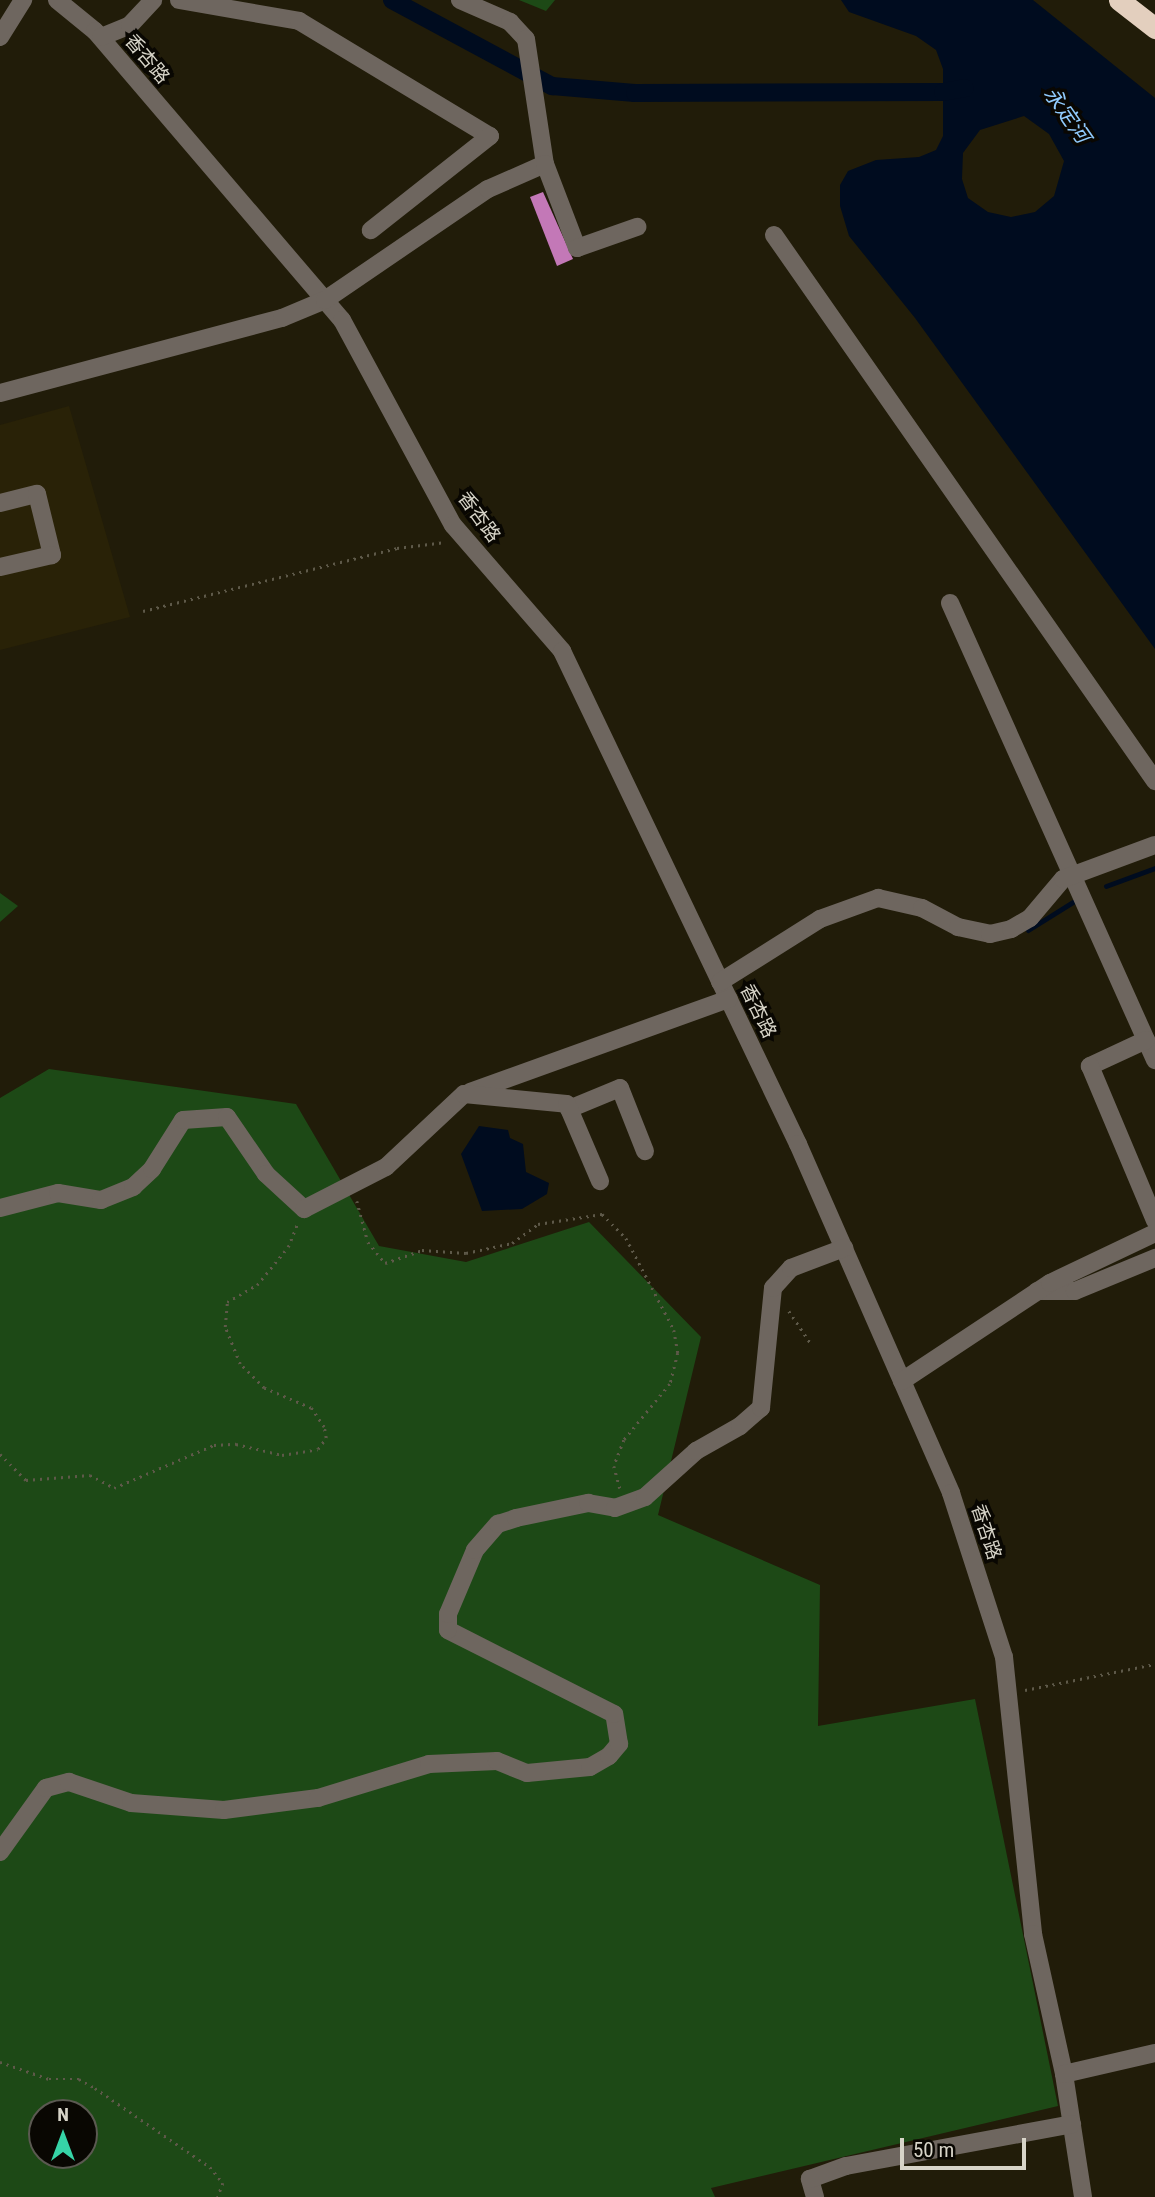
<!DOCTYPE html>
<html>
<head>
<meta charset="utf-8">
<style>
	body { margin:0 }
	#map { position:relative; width:1155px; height:2197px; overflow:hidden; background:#211c09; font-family:"Roboto Condensed","Noto Sans SC",sans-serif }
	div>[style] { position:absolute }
	.built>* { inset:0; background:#292207 }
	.green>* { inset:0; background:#1d4916 }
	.water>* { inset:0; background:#000c1f }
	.stream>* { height:5px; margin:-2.5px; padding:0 2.5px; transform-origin:2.5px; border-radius:2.5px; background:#000c1f }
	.canal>* { height:18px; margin:-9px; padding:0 9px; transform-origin:9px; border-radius:9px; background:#000c1f }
	.building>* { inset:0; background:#c378b7 }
	.path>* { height:2.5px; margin-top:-1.25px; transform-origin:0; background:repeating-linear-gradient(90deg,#5e5949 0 2px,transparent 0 7px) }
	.minor>* { height:18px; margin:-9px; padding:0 9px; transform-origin:9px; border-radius:9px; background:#6e665f }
	.highway>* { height:21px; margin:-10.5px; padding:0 10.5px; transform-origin:10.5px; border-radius:10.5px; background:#e3cfbe }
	span { translate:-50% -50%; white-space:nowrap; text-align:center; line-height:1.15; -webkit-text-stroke:7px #090702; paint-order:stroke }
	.street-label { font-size:19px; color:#d7d4c8 }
	.water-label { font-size:21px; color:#90cafc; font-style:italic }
	.north { position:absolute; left:28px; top:2099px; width:70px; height:70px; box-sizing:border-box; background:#090702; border:2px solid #5b5951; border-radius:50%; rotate:0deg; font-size:19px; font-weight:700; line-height:28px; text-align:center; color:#d7d4c8 }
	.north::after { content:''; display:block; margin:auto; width:24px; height:32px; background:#36d4a7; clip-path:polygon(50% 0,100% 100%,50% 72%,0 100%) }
	.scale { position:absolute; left:900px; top:2138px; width:126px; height:32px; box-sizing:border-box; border:4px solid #d7d4c8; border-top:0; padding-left:9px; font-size:21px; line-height:24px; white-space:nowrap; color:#d7d4c8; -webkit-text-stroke:5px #090702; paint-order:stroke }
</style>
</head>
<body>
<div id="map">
	<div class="built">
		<div style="clip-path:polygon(69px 406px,130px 617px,0 650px,0 425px)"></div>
	</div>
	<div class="green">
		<div style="clip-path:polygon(519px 0,555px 0,546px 11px)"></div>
		<div style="clip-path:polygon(0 893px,18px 906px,0 922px)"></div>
		<div style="clip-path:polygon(evenodd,49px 1069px,296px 1104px,379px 1246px,466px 1262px,589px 1222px,701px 1337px,658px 1515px,820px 1585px,818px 1726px,975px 1699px,1058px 2106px,711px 2188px,715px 2197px,0 2197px,0 1098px,49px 1069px,42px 2113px,84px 2113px,84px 2155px,42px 2155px,42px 2113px)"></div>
	</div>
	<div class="water">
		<div style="clip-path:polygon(evenodd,841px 0,1033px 0,1155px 98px,1155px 649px,915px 318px,849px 236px,840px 206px,840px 185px,848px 171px,876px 160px,919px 157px,936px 150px,943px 136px,943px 69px,936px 50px,916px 36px,849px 12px,841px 0,1024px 116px,1049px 134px,1064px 161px,1054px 196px,1035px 212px,1011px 217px,988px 212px,968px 198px,962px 179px,963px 153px,980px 130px,1024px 116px)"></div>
		<div style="clip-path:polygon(479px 1126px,508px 1130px,510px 1138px,523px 1144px,526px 1172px,549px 1183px,547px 1194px,522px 1209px,482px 1211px,461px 1154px)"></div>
	</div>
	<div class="stream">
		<div style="left:1106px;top:886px;width:52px;rotate:-20.2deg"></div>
		<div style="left:1028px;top:930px;width:53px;rotate:-31.9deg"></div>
	</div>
	<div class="canal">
		<div style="left:392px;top:0;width:182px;rotate:28.3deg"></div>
		<div style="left:552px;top:86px;width:83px;rotate:4.8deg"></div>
		<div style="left:635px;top:93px;width:308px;rotate:-0.2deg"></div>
		<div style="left:943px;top:92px;width:22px;rotate:-10deg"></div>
	</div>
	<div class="building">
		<div style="clip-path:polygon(543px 192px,573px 259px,557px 266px,530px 197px)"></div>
	</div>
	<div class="path">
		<div style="left:143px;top:611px;width:262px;rotate:-13.9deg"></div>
		<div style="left:397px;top:548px;width:49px;rotate:-7deg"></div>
		<div style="left:357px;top:1201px;width:42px;rotate:75deg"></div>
		<div style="left:368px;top:1242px;width:27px;rotate:51deg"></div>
		<div style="left:385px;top:1263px;width:39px;rotate:-19deg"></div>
		<div style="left:422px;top:1250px;width:44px;rotate:3.9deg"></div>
		<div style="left:466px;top:1253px;width:47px;rotate:-12.3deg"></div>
		<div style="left:512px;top:1243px;width:32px;rotate:-36deg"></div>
		<div style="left:538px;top:1224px;width:65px;rotate:-8.9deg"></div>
		<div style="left:602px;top:1214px;width:34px;rotate:45deg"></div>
		<div style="left:626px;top:1238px;width:104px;rotate:62.4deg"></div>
		<div style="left:674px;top:1330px;width:23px;rotate:80deg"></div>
		<div style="left:678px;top:1353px;width:32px;rotate:104deg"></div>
		<div style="left:670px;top:1384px;width:72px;rotate:129.4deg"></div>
		<div style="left:624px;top:1440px;width:28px;rotate:111deg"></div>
		<div style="left:614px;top:1466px;width:23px;rotate:75deg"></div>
		<div style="left:789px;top:1311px;width:40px;rotate:56deg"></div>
		<div style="left:0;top:1454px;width:37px;rotate:45deg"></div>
		<div style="left:26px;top:1480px;width:64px;rotate:-4.5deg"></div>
		<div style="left:90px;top:1475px;width:27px;rotate:28deg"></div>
		<div style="left:114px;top:1488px;width:109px;rotate:-23.3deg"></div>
		<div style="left:214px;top:1445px;width:22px;rotate:-3deg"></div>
		<div style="left:236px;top:1444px;width:47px;rotate:13.4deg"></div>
		<div style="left:282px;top:1455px;width:36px;rotate:-9deg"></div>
		<div style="left:318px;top:1449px;width:14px;rotate:-54deg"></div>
		<div style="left:326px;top:1438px;width:11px;rotate:-100deg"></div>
		<div style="left:324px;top:1427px;width:23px;rotate:-124deg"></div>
		<div style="left:311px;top:1408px;width:51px;rotate:-156.9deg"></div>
		<div style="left:264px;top:1388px;width:34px;rotate:-135deg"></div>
		<div style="left:240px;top:1364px;width:40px;rotate:-112deg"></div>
		<div style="left:225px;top:1327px;width:25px;rotate:-85deg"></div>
		<div style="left:227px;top:1302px;width:34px;rotate:-30deg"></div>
		<div style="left:257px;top:1285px;width:49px;rotate:-50.8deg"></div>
		<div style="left:288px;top:1247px;width:24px;rotate:-68deg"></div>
		<div style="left:1025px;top:1690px;width:133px;rotate:-11.3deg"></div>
		<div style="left:0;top:2062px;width:52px;rotate:19.1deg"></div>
		<div style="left:49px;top:2079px;width:30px"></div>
		<div style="left:79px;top:2079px;width:18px;rotate:29deg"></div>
		<div style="left:95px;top:2088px;width:140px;rotate:34.5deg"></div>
		<div style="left:210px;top:2167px;width:21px;rotate:51deg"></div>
		<div style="left:223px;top:2183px;width:15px;rotate:110deg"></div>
	</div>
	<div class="minor">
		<div style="left:57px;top:0;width:49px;rotate:39.2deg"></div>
		<div style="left:95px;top:31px;width:380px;rotate:49.5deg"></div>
		<div style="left:342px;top:320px;width:233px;rotate:61.6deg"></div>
		<div style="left:453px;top:525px;width:167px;rotate:49.1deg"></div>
		<div style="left:562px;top:651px;width:547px;rotate:64.42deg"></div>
		<div style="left:798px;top:1144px;width:381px;rotate:66.3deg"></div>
		<div style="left:951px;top:1493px;width:172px;rotate:72.1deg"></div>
		<div style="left:1004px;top:1657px;width:279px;rotate:84deg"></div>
		<div style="left:1033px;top:1934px;width:143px;rotate:77.5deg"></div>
		<div style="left:1064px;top:2074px;width:124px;rotate:81.2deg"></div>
		<div style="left:179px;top:0;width:122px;rotate:9.9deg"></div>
		<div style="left:299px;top:21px;width:223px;rotate:31.1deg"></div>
		<div style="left:490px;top:136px;width:152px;rotate:141.7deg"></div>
		<div style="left:460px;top:0;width:55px;rotate:23.7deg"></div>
		<div style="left:510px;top:22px;width:23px;rotate:47deg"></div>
		<div style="left:526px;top:39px;width:126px;rotate:81.4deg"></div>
		<div style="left:0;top:37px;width:44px;rotate:-58.1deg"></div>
		<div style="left:101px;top:37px;width:31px;rotate:-22deg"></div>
		<div style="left:130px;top:25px;width:34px;rotate:-47deg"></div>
		<div style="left:774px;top:235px;width:666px;rotate:55.09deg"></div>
		<div style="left:0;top:393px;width:292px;rotate:-14.9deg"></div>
		<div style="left:282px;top:318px;width:47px;rotate:-22.7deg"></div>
		<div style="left:325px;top:300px;width:197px;rotate:-34.3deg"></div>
		<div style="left:488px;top:189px;width:62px;rotate:-23.7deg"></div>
		<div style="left:545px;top:164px;width:90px;rotate:69.1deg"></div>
		<div style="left:577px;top:248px;width:64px;rotate:-19.3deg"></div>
		<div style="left:0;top:503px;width:38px;rotate:-14deg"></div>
		<div style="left:37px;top:494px;width:63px;rotate:76.2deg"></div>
		<div style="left:52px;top:555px;width:53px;rotate:167deg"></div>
		<div style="left:950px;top:603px;width:501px;rotate:65.84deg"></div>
		<div style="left:720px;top:982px;width:118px;rotate:-32.2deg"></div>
		<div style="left:820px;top:919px;width:62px;rotate:-19.9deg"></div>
		<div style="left:878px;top:898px;width:45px;rotate:12.8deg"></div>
		<div style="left:922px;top:908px;width:41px;rotate:27.8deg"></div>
		<div style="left:958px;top:927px;width:33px;rotate:12deg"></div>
		<div style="left:990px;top:934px;width:22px;rotate:-13deg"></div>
		<div style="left:1011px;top:929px;width:22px;rotate:-30deg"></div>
		<div style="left:1030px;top:918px;width:51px;rotate:-49.8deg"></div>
		<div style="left:1063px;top:879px;width:98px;rotate:-20.3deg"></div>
		<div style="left:1146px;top:1040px;width:62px;rotate:155.1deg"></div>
		<div style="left:1090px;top:1066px;width:168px;rotate:67.2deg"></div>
		<div style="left:470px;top:1092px;width:275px;rotate:-19.8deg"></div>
		<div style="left:569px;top:1109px;width:55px;rotate:-22.4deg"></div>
		<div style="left:620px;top:1088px;width:68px;rotate:68.4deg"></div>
		<div style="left:0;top:1208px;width:60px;rotate:-14.5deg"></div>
		<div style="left:58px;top:1193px;width:44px;rotate:9.2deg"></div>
		<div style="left:101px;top:1200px;width:35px;rotate:-22deg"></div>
		<div style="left:133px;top:1187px;width:26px;rotate:-43deg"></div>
		<div style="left:152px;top:1169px;width:58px;rotate:-57.7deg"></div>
		<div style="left:183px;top:1120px;width:44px;rotate:-3.9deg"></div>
		<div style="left:227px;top:1117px;width:69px;rotate:55.6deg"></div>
		<div style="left:266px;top:1174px;width:52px;rotate:42.6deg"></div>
		<div style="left:304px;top:1209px;width:92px;rotate:-27.1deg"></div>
		<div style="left:386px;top:1167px;width:107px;rotate:-43.1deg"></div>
		<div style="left:464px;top:1094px;width:103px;rotate:5.5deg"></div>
		<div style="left:567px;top:1104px;width:84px;rotate:66.8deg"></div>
		<div style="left:1037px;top:1291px;width:38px"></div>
		<div style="left:1075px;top:1291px;width:87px;rotate:-22.4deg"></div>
		<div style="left:902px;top:1381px;width:178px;rotate:-33.5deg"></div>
		<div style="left:1050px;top:1283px;width:116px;rotate:-25.5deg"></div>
		<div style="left:0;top:1852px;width:79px;rotate:-54.3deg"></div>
		<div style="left:46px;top:1788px;width:24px;rotate:-15deg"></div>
		<div style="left:69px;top:1782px;width:65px;rotate:18.7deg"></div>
		<div style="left:131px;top:1803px;width:93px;rotate:4.3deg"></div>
		<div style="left:224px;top:1810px;width:95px;rotate:-7.3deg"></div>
		<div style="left:318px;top:1798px;width:116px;rotate:-17deg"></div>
		<div style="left:429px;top:1764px;width:68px;rotate:-2.5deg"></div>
		<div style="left:497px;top:1761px;width:32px;rotate:22deg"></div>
		<div style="left:527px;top:1773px;width:63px;rotate:-5.4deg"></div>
		<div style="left:590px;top:1767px;width:22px;rotate:-30deg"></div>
		<div style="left:609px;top:1756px;width:16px;rotate:-50deg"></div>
		<div style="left:619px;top:1744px;width:30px;rotate:-99deg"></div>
		<div style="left:614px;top:1714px;width:186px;rotate:-153.2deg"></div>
		<div style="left:448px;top:1630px;width:16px;rotate:-90deg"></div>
		<div style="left:448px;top:1614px;width:69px;rotate:-67.1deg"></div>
		<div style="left:475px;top:1550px;width:35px;rotate:-49deg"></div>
		<div style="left:498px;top:1524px;width:19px;rotate:-18deg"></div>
		<div style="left:516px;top:1518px;width:74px;rotate:-11.8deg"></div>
		<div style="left:588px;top:1503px;width:27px;rotate:10deg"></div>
		<div style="left:615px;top:1508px;width:32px;rotate:-20deg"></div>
		<div style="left:645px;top:1497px;width:69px;rotate:-42deg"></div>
		<div style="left:696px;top:1451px;width:51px;rotate:-29.6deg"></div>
		<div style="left:740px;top:1426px;width:28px;rotate:-41deg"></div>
		<div style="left:761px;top:1408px;width:121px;rotate:-84.3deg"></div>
		<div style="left:773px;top:1288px;width:27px;rotate:-48deg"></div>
		<div style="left:791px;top:1268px;width:57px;rotate:-20.7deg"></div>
		<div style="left:1064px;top:2074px;width:93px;rotate:-13deg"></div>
		<div style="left:815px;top:2197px;width:19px;rotate:-106deg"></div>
		<div style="left:810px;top:2179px;width:38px;rotate:-20deg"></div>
		<div style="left:846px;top:2166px;width:230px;rotate:-10.5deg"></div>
	</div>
	<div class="highway">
		<div style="left:1119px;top:0;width:46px;rotate:37.9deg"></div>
	</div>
	<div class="street-label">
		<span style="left:147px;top:59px;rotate:50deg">香杏路</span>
		<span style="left:479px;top:517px;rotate:54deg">香杏路</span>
		<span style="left:758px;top:1011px;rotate:64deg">香杏路</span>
		<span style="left:986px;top:1532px;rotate:72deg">香杏路</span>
	</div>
	<div class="water-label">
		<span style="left:1067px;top:115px;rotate:55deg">永定河</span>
	</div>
	<div class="north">N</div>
	<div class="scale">50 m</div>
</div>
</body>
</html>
